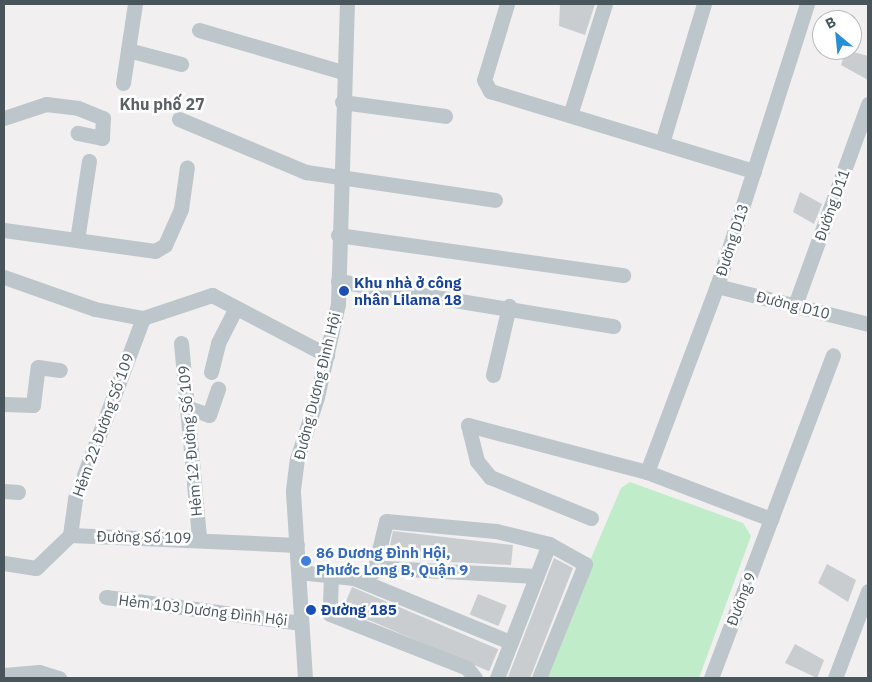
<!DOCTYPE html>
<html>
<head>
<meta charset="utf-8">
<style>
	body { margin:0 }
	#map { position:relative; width:872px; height:682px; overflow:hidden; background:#f1eff0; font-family:"IBM Plex Sans",sans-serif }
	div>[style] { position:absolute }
	.green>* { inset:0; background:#c1ecca }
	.building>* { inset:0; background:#c9cdd0; transform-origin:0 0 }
	.minor>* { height:15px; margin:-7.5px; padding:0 7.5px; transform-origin:7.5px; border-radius:7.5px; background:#bcc6cb }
	.dots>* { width:14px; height:14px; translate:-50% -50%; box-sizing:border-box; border:2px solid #fff; border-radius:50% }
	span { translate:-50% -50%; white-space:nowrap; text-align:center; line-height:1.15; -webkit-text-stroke:5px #fff; paint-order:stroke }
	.street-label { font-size:15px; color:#48555b }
	.transit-label { font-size:15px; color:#164399; font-weight:700 }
	.left { translate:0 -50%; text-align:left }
	.shop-label { font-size:15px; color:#366cbe; font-weight:700 }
	.neighbourhood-label { font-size:16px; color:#5c6164; font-weight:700 }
	.frame { position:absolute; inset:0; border:5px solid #48555b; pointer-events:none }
	.north { position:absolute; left:812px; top:10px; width:50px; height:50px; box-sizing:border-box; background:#fff; border:1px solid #b6bbbd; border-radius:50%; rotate:332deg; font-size:14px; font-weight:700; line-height:20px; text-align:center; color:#48555b }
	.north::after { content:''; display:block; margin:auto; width:18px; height:22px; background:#268fd5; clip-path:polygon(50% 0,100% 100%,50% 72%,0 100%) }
</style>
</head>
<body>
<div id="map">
	<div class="green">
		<div style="clip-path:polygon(630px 482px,743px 523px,751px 536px,699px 678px,540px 678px,621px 488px)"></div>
	</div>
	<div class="building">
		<div style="clip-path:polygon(560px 4px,595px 4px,585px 35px,559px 26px)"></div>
		<div style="clip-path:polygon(846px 50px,868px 56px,868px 80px,841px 65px)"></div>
		<div style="clip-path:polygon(800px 192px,822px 204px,814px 224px,793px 212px)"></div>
		<div style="clip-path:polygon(393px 531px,513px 545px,511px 565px,387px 559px)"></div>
		<div style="clip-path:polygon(554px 558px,573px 568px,530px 678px,511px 678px,508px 677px)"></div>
		<div style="clip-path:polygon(827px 564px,856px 580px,848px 602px,818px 583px)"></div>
		<div style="left:352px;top:587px;width:159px;height:24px;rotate:23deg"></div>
		<div style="left:478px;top:594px;width:31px;height:22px;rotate:22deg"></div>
		<div style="clip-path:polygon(795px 644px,824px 660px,817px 678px,785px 663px)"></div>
	</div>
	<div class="minor">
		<div style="left:507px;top:4px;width:79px;rotate:106.8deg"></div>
		<div style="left:484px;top:80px;width:13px;rotate:61deg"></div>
		<div style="left:490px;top:91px;width:276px;rotate:16.9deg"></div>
		<div style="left:199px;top:30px;width:150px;rotate:16.3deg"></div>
		<div style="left:128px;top:50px;width:55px;rotate:14.8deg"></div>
		<div style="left:123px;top:83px;width:80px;rotate:-81.4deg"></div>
		<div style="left:342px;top:102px;width:104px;rotate:7.7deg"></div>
		<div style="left:570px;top:115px;width:116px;rotate:-72.5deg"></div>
		<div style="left:4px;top:118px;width:44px;rotate:-18.4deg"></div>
		<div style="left:46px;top:104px;width:32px;rotate:7deg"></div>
		<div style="left:78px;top:108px;width:27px;rotate:22deg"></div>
		<div style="left:103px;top:118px;width:20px;rotate:93deg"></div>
		<div style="left:102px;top:138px;width:25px;rotate:-168deg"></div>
		<div style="left:179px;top:119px;width:138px;rotate:22.7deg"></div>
		<div style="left:306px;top:172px;width:191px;rotate:8.4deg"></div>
		<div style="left:662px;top:143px;width:145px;rotate:-73.2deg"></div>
		<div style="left:4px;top:230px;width:152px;rotate:7.9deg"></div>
		<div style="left:155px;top:251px;width:12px;rotate:-31deg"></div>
		<div style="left:165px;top:245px;width:39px;rotate:-66deg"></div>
		<div style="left:181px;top:209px;width:42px;rotate:-81.9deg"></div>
		<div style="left:338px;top:235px;width:288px;rotate:8deg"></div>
		<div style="left:77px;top:240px;width:80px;rotate:-81.4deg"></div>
		<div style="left:4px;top:277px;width:96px;rotate:19.4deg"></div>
		<div style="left:95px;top:309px;width:49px;rotate:10.6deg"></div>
		<div style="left:143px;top:318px;width:73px;rotate:-18.4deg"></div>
		<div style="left:212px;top:295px;width:130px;rotate:27.6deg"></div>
		<div style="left:338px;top:281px;width:279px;rotate:9.3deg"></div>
		<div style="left:717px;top:286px;width:156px;rotate:14.1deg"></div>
		<div style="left:795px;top:305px;width:214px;rotate:-70deg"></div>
		<div style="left:181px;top:343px;width:196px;rotate:84.7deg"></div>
		<div style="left:211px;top:372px;width:30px;rotate:-76deg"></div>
		<div style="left:218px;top:343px;width:39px;rotate:-63deg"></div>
		<div style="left:493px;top:375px;width:71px;rotate:-76.9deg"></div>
		<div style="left:4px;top:404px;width:29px;rotate:2deg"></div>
		<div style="left:33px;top:405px;width:38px;rotate:-83deg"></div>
		<div style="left:38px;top:367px;width:22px;rotate:8deg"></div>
		<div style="left:186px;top:407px;width:24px;rotate:19deg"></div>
		<div style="left:209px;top:415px;width:28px;rotate:-71deg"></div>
		<div style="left:468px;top:425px;width:185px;rotate:14.7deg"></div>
		<div style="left:647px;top:472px;width:133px;rotate:20.8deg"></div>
		<div style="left:468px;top:425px;width:37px;rotate:76deg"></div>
		<div style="left:477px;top:461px;width:21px;rotate:51deg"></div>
		<div style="left:490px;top:477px;width:109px;rotate:22.1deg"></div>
		<div style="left:647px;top:472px;width:199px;rotate:-69.4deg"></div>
		<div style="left:717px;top:286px;width:296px;rotate:-72.3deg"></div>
		<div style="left:4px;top:491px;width:14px;rotate:4deg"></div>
		<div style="left:70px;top:535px;width:36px;rotate:-82deg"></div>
		<div style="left:75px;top:499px;width:193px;rotate:-69.4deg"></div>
		<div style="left:4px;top:563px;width:32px;rotate:9deg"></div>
		<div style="left:36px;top:568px;width:47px;rotate:-44.1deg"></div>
		<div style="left:70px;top:535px;width:227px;rotate:2.5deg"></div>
		<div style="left:374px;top:571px;width:51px;rotate:-76.5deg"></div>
		<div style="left:386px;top:521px;width:110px;rotate:5.2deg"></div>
		<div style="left:496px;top:531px;width:55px;rotate:13.8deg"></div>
		<div style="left:549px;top:544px;width:144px;rotate:111.2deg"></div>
		<div style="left:299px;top:572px;width:55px;rotate:6.2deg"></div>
		<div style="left:354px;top:578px;width:169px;rotate:22.3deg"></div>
		<div style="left:365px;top:574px;width:21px;rotate:-17deg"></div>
		<div style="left:385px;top:568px;width:151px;rotate:3deg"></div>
		<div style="left:331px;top:576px;width:38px;rotate:92deg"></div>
		<div style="left:330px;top:614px;width:147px;rotate:21.5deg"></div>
		<div style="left:467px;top:668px;width:13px;rotate:51deg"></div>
		<div style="left:106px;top:597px;width:197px;rotate:7.6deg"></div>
		<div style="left:4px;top:675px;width:35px;rotate:-5deg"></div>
		<div style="left:39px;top:672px;width:21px;rotate:17deg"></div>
		<div style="left:305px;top:678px;width:188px;rotate:-93.7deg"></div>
		<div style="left:293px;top:490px;width:31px;rotate:-83deg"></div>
		<div style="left:297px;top:459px;width:65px;rotate:-72.1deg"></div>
		<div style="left:317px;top:397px;width:95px;rotate:-77.3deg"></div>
		<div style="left:338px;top:304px;width:300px;rotate:-88.3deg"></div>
		<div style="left:539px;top:678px;width:123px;rotate:-68deg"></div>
		<div style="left:585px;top:564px;width:41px;rotate:-150.9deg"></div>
		<div style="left:711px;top:678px;width:345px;rotate:-69.3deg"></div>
		<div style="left:835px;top:678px;width:93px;rotate:-69.2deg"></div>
	</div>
	<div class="dots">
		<div style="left:344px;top:291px;background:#1a4fb4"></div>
		<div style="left:306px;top:561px;background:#3f7fe0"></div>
		<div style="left:311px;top:610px;background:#1a4fb4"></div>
	</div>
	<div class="street-label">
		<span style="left:832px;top:205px;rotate:-70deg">Đường D11</span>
		<span style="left:732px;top:240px;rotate:-72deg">Đường D13</span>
		<span style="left:793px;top:305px;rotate:14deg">Đường D10</span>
		<span style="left:317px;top:386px;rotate:-76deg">Đường Dương Đình Hội</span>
		<span style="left:103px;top:425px;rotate:-70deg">Hẻm 22 Đường Số 109</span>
		<span style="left:190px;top:441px;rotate:-95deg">Hẻm 12 Đường Số 109</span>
		<span style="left:144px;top:537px;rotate:1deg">Đường Số 109</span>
		<span style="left:741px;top:599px;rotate:-69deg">Đường 9</span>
		<span style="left:203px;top:610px;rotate:7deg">Hẻm 103 Dương Đình Hội</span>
	</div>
	<div class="transit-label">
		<span class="left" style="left:354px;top:291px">Khu nhà ở công<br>nhân Lilama 18</span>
		<span class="left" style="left:321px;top:610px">Đường 185</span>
	</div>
	<div class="shop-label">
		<span class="left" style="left:316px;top:561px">86 Dương Đình Hội,<br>Phước Long B, Quận 9</span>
	</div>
	<div class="neighbourhood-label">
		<span style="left:162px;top:104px">Khu phố 27</span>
	</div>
	<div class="frame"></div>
	<div class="north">B</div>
</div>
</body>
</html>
